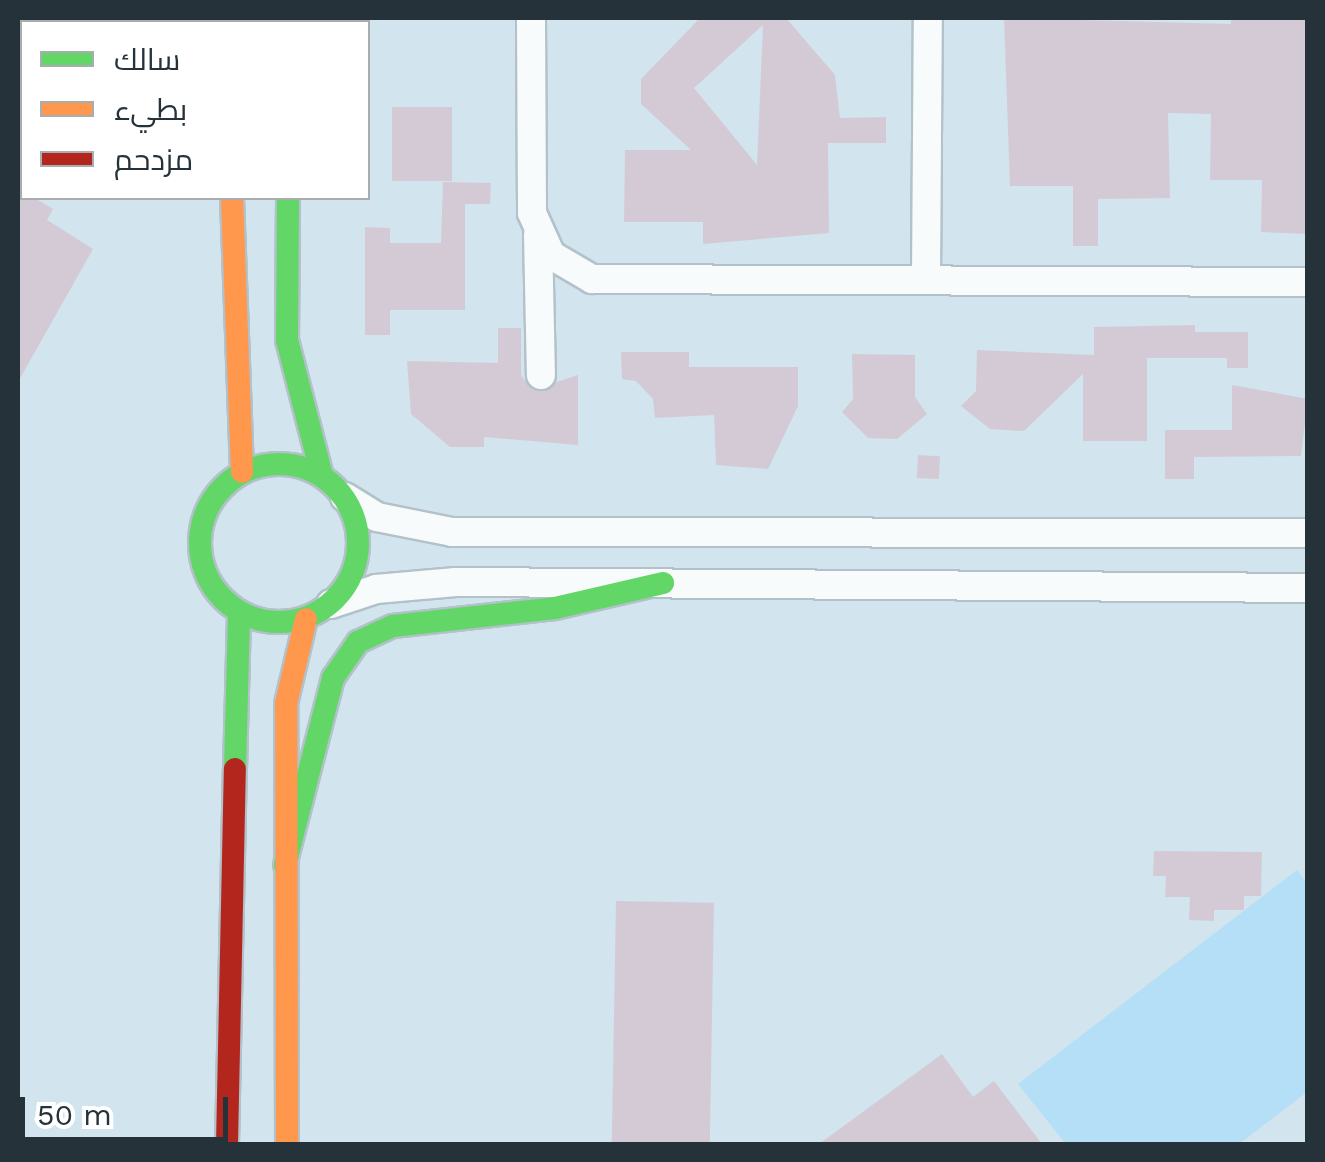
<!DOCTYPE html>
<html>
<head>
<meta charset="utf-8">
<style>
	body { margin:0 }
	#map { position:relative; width:1325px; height:1162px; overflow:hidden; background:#d2e4ee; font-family:"Work Sans",Cairo,sans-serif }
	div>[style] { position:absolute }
	.green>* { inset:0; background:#b4dff6 }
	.building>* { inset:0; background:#d4cad6; transform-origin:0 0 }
	.roads { filter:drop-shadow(2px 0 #b3c1c9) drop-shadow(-2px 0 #b3c1c9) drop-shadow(0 2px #b3c1c9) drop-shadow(0 -2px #b3c1c9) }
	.street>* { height:28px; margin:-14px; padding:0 14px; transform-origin:14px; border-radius:14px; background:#f8fbfc }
	.fast>* { height:22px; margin:-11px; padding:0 11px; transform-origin:11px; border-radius:11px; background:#63d668 }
	.fast>.ring { margin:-11px; padding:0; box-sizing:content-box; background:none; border:22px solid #63d668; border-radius:50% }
	.slow>* { height:22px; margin:-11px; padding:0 11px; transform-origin:11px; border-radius:11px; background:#ff974d }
	.jam>* { height:22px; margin:-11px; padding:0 11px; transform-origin:11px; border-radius:11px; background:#b3261e }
	span { translate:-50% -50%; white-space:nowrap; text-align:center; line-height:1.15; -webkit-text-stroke:9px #fff; paint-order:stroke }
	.frame { position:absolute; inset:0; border:20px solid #253239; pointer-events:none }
	.legend { position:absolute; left:20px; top:20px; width:350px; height:180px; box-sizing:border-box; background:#fff; border:2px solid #a8adb0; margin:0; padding:12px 18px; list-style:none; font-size:30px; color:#253239 }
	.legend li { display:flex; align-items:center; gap:20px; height:50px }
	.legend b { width:50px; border:2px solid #a8adb0 }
	.scale { position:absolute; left:20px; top:1097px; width:208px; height:45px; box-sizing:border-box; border:5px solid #253239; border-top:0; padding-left:12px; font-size:30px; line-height:35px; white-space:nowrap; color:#253239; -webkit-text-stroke:8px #fff; paint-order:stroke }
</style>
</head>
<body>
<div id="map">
	<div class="green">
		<div style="clip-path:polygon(1297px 870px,1307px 883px,1307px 1092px,1239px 1144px,1066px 1144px,1018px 1084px)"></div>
	</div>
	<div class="building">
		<div style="clip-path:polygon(evenodd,700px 18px,786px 18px,835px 75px,840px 118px,886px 117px,886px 143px,828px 143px,829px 233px,703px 244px,703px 222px,624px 222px,625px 150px,691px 150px,641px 104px,641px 79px,700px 18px,763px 25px,757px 165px,694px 88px,763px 25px)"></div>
		<div style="clip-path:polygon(1004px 18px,1231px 24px,1231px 18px,1308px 18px,1308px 234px,1261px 232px,1262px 180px,1210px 180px,1211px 114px,1168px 113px,1170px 198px,1098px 199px,1098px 246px,1073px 246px,1073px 186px,1010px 186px)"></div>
		<div style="left:392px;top:107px;width:60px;height:74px"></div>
		<div style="clip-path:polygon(443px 182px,491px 183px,490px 204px,465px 204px,465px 310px,390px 310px,390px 335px,365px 335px,365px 227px,390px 228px,390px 243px,441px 243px)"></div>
		<div style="clip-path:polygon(18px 188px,53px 209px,47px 220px,93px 249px,18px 382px)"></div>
		<div style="clip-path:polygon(1195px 325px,1195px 332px,1248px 332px,1248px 368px,1227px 368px,1227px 358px,1147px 358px,1147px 441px,1083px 441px,1083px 374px,1024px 431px,990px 429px,961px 406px,976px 391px,977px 350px,1094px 355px,1094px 327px)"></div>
		<div style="clip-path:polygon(498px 328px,521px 328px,521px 375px,532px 390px,578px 375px,578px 445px,484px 437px,484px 447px,450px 447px,411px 414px,407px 361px,498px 363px)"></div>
		<div style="clip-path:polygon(621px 352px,689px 352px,689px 367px,798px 367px,798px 406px,768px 469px,716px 465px,714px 415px,655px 418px,653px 399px,636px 381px,622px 379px)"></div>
		<div style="clip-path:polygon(852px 354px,915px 355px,915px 397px,927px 414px,897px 439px,868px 438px,842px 412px,853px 399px)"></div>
		<div style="clip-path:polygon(1232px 385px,1308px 399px,1301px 456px,1194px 457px,1194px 479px,1165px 479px,1165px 430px,1232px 430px)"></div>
		<div style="left:918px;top:455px;width:22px;height:23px;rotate:3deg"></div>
		<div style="clip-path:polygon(1154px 851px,1262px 852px,1261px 896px,1244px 896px,1244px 910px,1214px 910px,1214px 921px,1189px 920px,1190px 897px,1165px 897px,1166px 876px,1153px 876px)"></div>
		<div style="left:616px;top:901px;width:98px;height:243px;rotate:1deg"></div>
		<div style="clip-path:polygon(942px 1054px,973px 1097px,994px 1081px,1042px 1144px,819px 1144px)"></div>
	</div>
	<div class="roads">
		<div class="street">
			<div style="left:531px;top:18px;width:195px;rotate:89.7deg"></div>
			<div style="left:532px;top:213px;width:46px;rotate:65.7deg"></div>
			<div style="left:551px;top:255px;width:48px;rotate:30.3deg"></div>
			<div style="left:592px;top:279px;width:716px;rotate:0.24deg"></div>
			<div style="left:538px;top:235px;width:140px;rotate:88.8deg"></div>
			<div style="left:926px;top:279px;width:261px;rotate:-89.6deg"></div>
			<div style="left:345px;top:497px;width:38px;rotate:32deg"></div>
			<div style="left:377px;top:517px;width:76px;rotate:11.3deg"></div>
			<div style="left:452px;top:532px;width:856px;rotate:0.07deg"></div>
			<div style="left:331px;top:604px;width:47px;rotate:-18.4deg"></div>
			<div style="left:376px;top:589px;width:80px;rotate:-5deg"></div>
			<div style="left:456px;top:582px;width:852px;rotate:0.4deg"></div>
		</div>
		<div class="fast">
			<div style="left:291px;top:18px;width:4px;rotate:76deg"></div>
			<div style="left:288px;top:198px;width:142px;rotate:90.4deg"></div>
			<div style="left:287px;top:340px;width:140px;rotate:75.6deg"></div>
			<div class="ring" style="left:200px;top:464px;width:136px;height:136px"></div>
			<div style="left:235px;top:769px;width:155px;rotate:-88.5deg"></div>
			<div style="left:285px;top:865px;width:193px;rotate:-75.6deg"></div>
			<div style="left:333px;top:678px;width:44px;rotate:-55.2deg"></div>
			<div style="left:358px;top:642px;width:38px;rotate:-25deg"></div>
			<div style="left:393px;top:626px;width:163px;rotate:-6.3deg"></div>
			<div style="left:555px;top:608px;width:111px;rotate:-13deg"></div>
		</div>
		<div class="slow">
			<div style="left:232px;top:198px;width:274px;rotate:87.9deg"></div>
			<div style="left:287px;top:1144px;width:440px;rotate:-90.1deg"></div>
			<div style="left:286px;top:704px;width:87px;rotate:-76.8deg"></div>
		</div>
		<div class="jam">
			<div style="left:258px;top:18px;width:4px;rotate:90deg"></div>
			<div style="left:227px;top:1144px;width:375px;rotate:-88.8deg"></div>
		</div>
	</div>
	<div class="frame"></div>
	<ul class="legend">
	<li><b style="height:12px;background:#63d668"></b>سالك</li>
	<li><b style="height:12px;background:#ff974d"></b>بطيء</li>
	<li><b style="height:12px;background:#b3261e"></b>مزدحم</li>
	</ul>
	<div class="scale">50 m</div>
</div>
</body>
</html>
